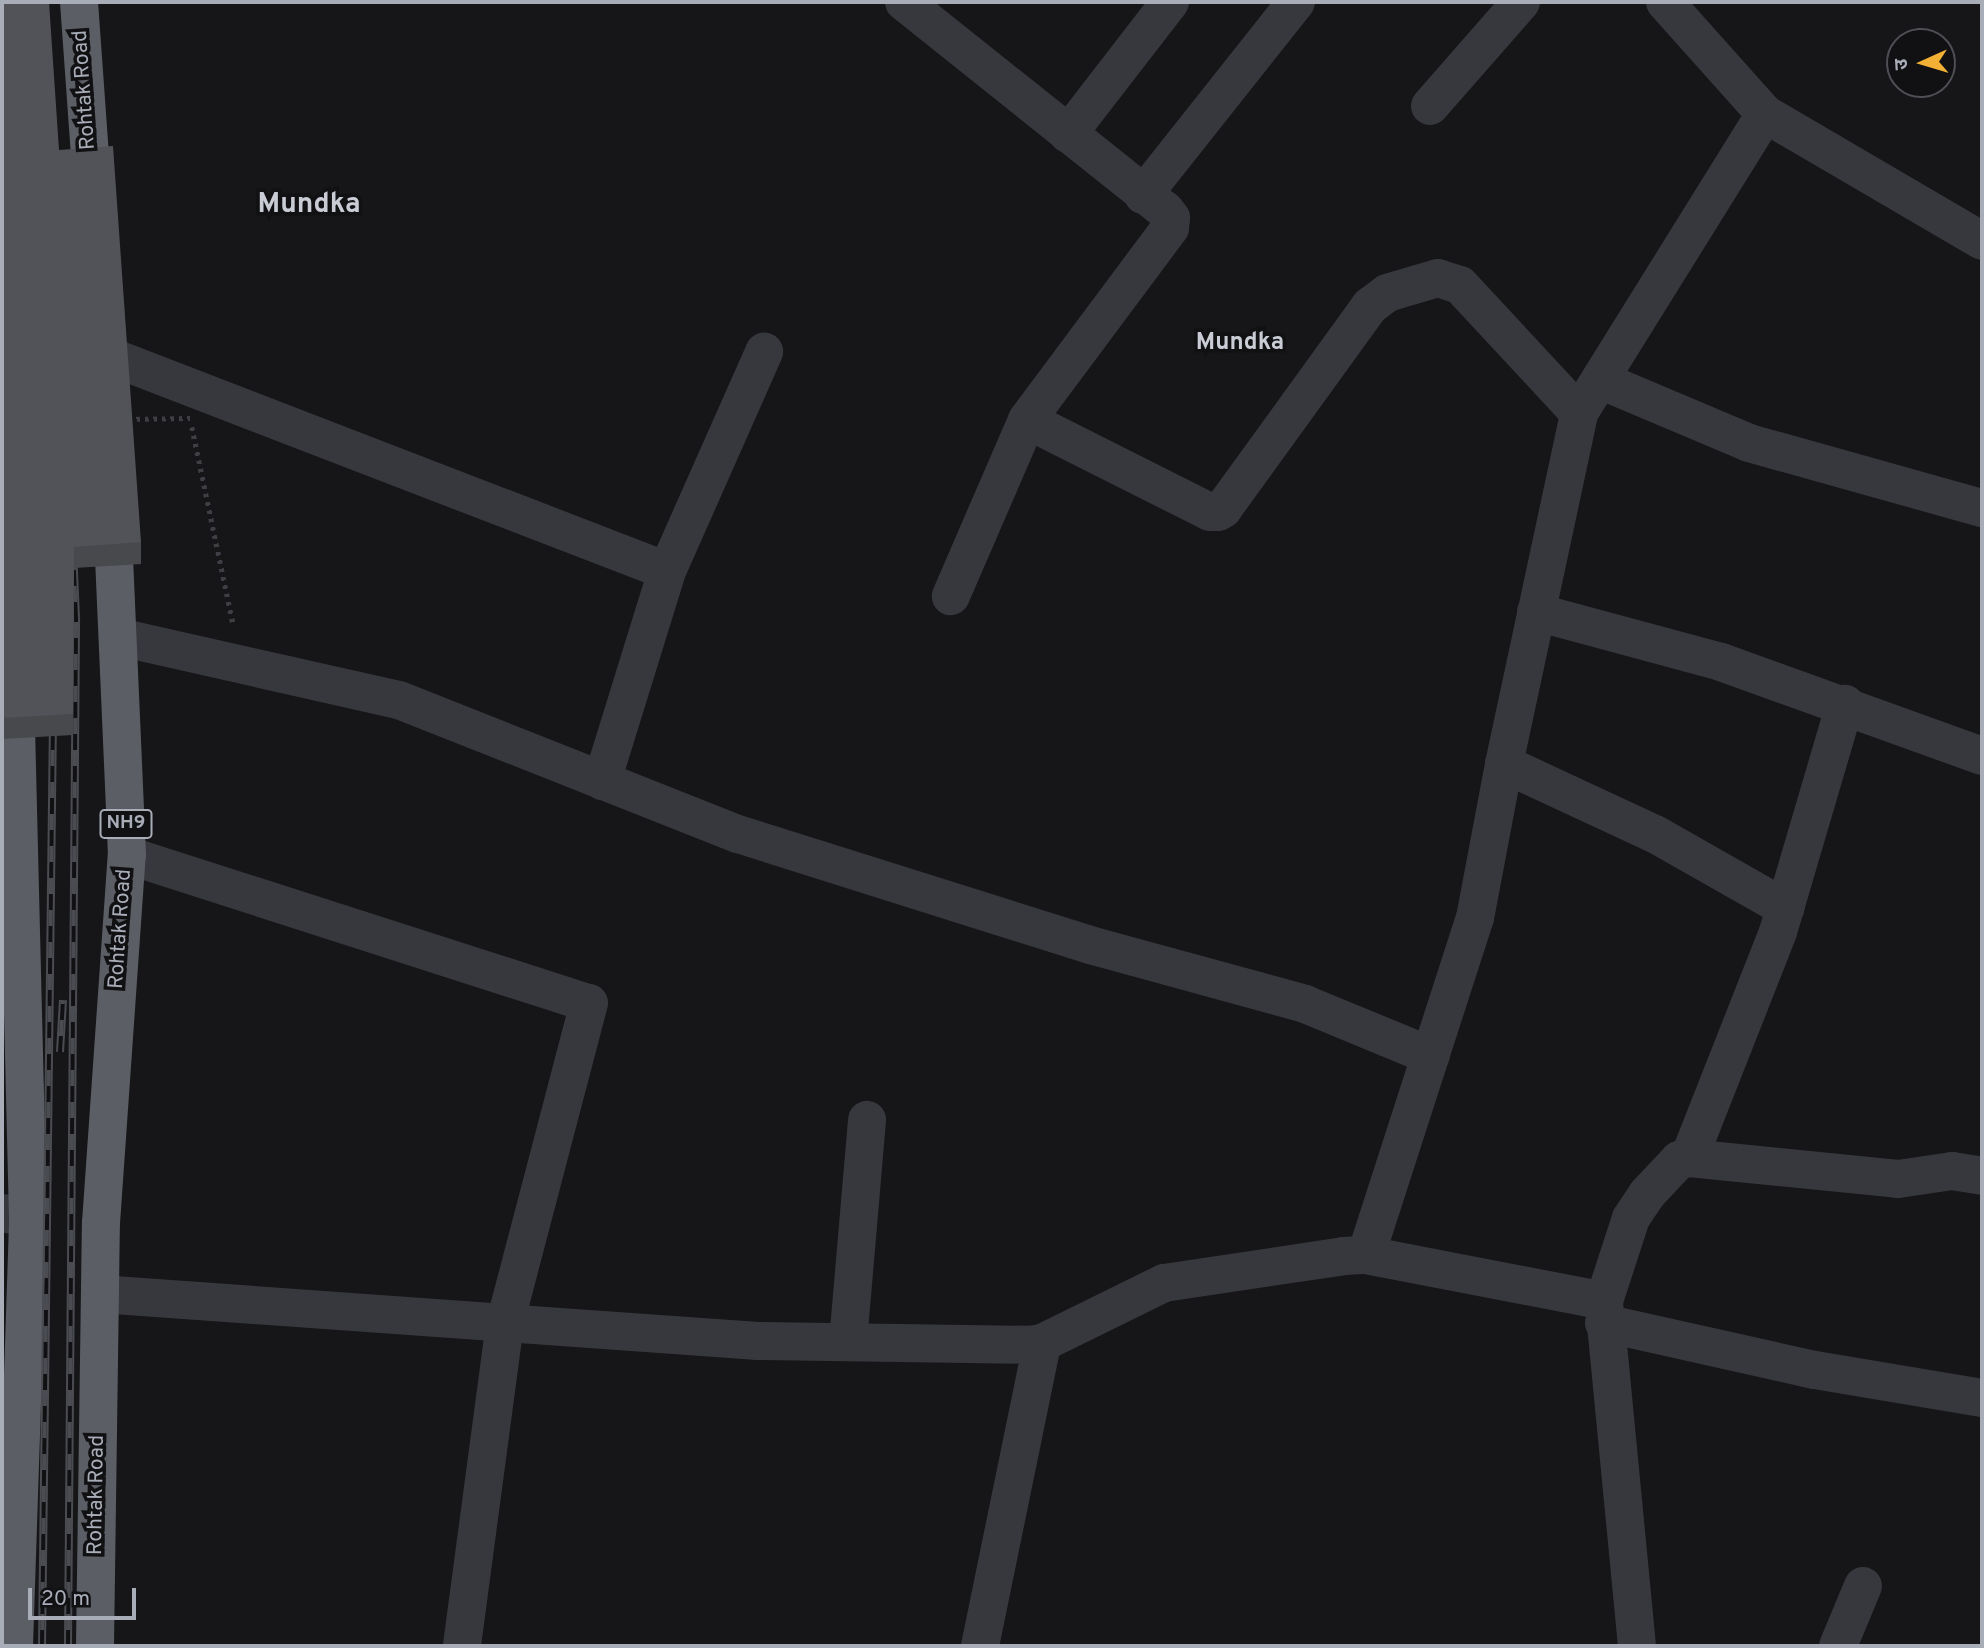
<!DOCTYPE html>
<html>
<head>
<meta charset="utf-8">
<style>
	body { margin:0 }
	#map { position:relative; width:1984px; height:1648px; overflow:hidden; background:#161618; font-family:Overpass,"Noto Sans Devanagari",sans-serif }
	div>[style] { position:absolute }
	.path>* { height:4.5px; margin-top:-2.25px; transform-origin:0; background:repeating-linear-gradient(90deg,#3d3f44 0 3.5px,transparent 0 8.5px) }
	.minor>* { height:38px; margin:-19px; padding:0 19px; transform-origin:19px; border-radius:19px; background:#37383d }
	.tertiary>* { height:38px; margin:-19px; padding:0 19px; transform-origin:19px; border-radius:19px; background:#37383d }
	.trunk>* { height:38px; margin:-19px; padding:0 19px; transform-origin:19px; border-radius:19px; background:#5b5e65 }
	.rail>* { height:8px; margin-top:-4px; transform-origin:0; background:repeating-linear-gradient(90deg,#111113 0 16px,#4a4c52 0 32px); box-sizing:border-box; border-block:2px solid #4a4c52 }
	.path-bridge>* { height:4.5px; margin-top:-2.25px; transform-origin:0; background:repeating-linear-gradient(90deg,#3d3f44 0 3.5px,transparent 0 8.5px) }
	.wall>* { inset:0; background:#47494d }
	.building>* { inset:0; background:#525359 }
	span { translate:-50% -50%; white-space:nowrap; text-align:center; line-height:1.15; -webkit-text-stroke:7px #111113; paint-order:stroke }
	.shield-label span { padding:2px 5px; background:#111113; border:2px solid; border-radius:5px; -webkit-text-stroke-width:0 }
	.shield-label { font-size:19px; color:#a8adb8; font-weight:700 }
	.street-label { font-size:21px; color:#a8adb8 }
	.quarter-label { font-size:24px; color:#c9ccd4; font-weight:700 }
	.district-label { font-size:28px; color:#c9ccd4; font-weight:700 }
	.frame { position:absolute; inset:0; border:4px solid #a8adb8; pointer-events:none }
	.north { position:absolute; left:1886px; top:28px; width:70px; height:70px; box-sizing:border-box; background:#111113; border:2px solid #4d4f55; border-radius:50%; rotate:266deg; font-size:19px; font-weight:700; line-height:28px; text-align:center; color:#a8adb8 }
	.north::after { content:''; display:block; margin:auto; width:24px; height:32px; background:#f2b134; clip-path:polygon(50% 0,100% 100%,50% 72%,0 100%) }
	.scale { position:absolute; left:28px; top:1588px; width:108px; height:32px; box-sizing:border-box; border:4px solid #a8adb8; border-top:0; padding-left:9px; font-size:21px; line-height:24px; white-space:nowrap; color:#a8adb8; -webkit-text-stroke:5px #111113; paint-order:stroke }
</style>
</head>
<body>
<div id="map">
	<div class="path">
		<div style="left:192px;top:427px;width:201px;rotate:78.2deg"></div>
	</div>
	<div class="minor">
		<div style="left:904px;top:2px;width:334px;rotate:38.6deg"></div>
		<div style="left:1165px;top:210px;width:10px;rotate:53deg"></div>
		<div style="left:1171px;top:218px;width:10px;rotate:96deg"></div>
		<div style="left:1170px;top:228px;width:239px;rotate:126.7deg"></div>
		<div style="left:1027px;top:420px;width:192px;rotate:113.4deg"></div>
		<div style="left:1430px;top:106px;width:138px;rotate:-48.8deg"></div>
		<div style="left:1068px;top:134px;width:167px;rotate:-52.3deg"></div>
		<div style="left:1143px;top:195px;width:246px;rotate:-51.6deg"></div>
		<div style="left:104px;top:354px;width:603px;rotate:21.08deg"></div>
		<div style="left:1600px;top:380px;width:162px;rotate:22.9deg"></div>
		<div style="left:1749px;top:443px;width:242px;rotate:15.6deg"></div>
		<div style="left:1027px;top:420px;width:205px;rotate:26.7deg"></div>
		<div style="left:1210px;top:512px;width:8px"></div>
		<div style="left:1218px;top:512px;width:6px;rotate:-31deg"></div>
		<div style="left:1223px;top:509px;width:251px;rotate:-54.1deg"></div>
		<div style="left:1370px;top:306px;width:21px;rotate:-37deg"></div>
		<div style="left:1387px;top:293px;width:53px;rotate:-16.4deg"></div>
		<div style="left:1438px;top:278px;width:23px;rotate:18deg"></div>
		<div style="left:1460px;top:285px;width:175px;rotate:47.1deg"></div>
		<div style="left:1536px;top:612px;width:192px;rotate:15.1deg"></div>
		<div style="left:1721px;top:662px;width:277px;rotate:19.8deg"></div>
		<div style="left:119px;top:637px;width:287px;rotate:12.7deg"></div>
		<div style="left:399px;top:700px;width:365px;rotate:21.6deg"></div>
		<div style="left:738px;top:834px;width:369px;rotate:17.5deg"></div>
		<div style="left:1090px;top:945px;width:223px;rotate:15.3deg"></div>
		<div style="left:1305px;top:1004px;width:136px;rotate:22.4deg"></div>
		<div style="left:1504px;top:764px;width:166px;rotate:24.9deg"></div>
		<div style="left:1655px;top:834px;width:150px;rotate:29.6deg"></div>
		<div style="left:602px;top:781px;width:220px;rotate:-72.8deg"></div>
		<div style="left:667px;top:571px;width:240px;rotate:-66.1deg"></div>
		<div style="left:127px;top:855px;width:485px;rotate:17.8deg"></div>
		<div style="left:589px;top:1003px;width:331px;rotate:104.7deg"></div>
		<div style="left:505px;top:1323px;width:326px;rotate:97.6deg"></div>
		<div style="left:1689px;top:1158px;width:243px;rotate:-68.5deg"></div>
		<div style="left:1778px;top:932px;width:238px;rotate:-73.6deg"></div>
		<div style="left:2px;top:1213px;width:26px;rotate:11deg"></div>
		<div style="left:1366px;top:1255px;width:354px;rotate:-72.1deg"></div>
		<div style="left:1475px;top:918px;width:157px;rotate:-79.3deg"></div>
		<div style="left:1504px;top:764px;width:359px;rotate:-77.9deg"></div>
		<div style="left:1579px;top:413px;width:352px;rotate:-58.1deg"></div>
		<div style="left:100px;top:1294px;width:660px;rotate:4.09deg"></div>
		<div style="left:758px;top:1341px;width:271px;rotate:0.8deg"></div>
		<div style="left:1029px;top:1345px;width:13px;rotate:-9deg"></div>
		<div style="left:1042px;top:1343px;width:136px;rotate:-26.2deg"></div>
		<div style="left:1164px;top:1283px;width:182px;rotate:-8.5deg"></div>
		<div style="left:1344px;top:1256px;width:22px;rotate:-3deg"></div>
		<div style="left:1366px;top:1255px;width:242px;rotate:10.9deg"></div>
		<div style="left:1604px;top:1323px;width:216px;rotate:12.6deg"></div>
		<div style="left:1815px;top:1370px;width:169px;rotate:9.5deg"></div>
		<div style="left:848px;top:1342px;width:223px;rotate:-85.1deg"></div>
		<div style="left:980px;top:1646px;width:309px;rotate:-78.4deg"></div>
		<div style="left:1637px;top:1646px;width:347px;rotate:-95.5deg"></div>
		<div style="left:1604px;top:1301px;width:87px;rotate:-72deg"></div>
		<div style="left:1631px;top:1218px;width:29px;rotate:-56deg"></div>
		<div style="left:1647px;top:1194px;width:47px;rotate:-46.7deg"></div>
		<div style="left:1679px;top:1160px;width:10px;rotate:-11deg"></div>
		<div style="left:1689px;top:1158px;width:210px;rotate:5.7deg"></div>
		<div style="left:1898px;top:1179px;width:55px;rotate:-8.4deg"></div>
		<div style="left:1952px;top:1171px;width:30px;rotate:9deg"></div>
		<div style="left:1838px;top:1646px;width:65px;rotate:-67.4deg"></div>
	</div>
	<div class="tertiary">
		<div style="left:1665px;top:2px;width:150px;rotate:48.2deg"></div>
		<div style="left:1765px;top:114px;width:251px;rotate:30.3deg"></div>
	</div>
	<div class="trunk">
		<div style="left:79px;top:2px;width:197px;rotate:85.9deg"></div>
		<div style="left:14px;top:1646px;width:428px;rotate:-88.1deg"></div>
		<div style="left:28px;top:1218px;width:533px;rotate:-91.4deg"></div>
		<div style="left:95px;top:1646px;width:423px;rotate:-89.2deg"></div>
		<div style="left:101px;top:1223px;width:369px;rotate:-86deg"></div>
		<div style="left:127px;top:855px;width:341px;rotate:-92.5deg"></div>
	</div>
	<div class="rail">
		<div style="left:60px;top:1052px;width:52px;rotate:-86.7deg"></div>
		<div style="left:42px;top:1646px;width:927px;rotate:-89.32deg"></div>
		<div style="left:68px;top:1646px;width:1028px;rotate:-89.55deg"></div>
		<div style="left:76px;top:618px;width:68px;rotate:-92.5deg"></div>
	</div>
	<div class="path-bridge">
		<div style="left:128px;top:419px;width:62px;rotate:-0.9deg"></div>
	</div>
	<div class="wall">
		<div style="clip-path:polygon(2px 2px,59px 150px,141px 542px,141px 564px,74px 568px,73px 735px,2px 739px)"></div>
	</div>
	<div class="building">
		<div style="clip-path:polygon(2px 2px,49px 2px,59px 150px,113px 146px,141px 542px,74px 547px,73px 714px,2px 718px)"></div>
	</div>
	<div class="shield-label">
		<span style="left:126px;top:824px">NH9</span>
	</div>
	<div class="street-label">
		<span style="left:85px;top:90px;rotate:-94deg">Rohtak Road</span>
		<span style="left:121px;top:929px;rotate:-86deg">Rohtak Road</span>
		<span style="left:97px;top:1495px;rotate:-89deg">Rohtak Road</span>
	</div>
	<div class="quarter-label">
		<span style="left:1240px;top:344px">Mundka</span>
	</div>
	<div class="district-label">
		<span style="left:309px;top:205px">Mundka</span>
	</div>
	<div class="frame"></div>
	<div class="north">उ</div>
	<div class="scale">20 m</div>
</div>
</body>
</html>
